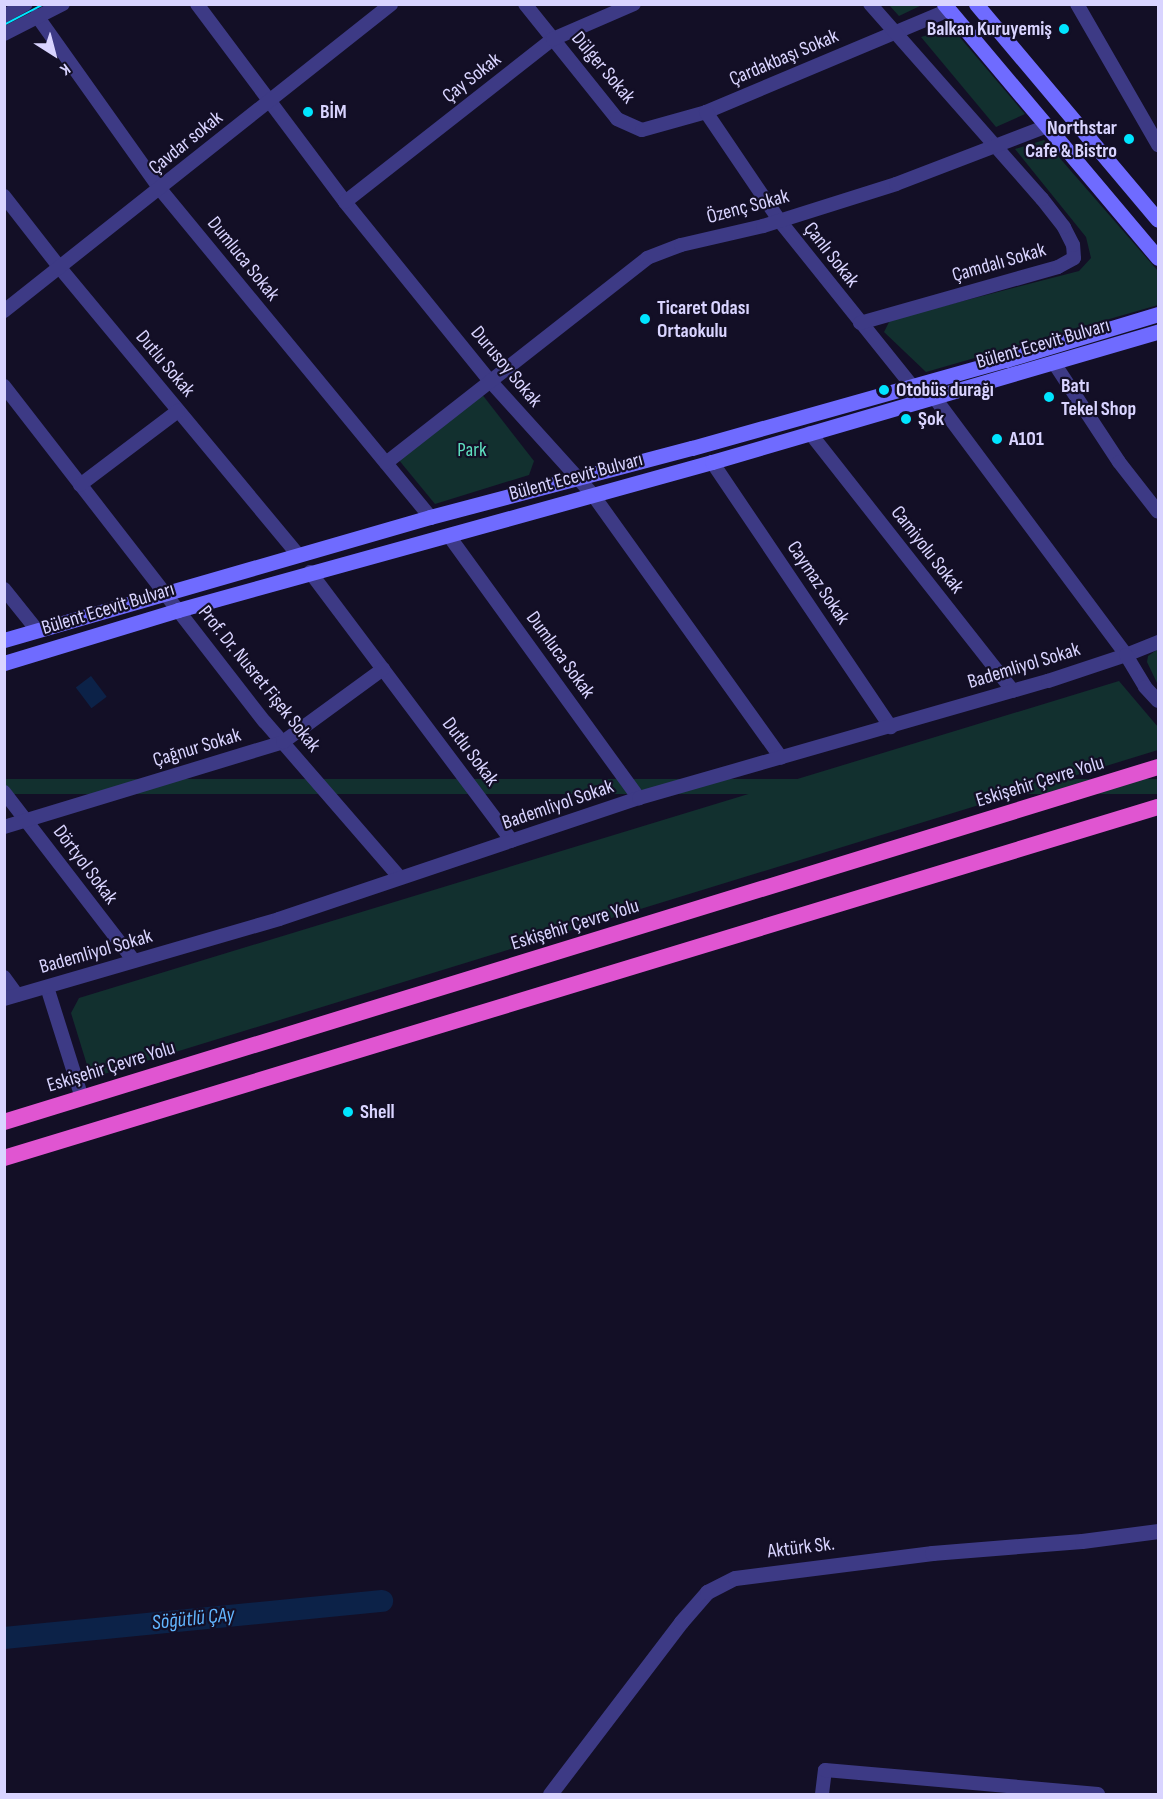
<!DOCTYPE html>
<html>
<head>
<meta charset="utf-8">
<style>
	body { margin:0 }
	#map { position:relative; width:1163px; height:1799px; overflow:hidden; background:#130f26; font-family:"Sofia Sans Condensed",sans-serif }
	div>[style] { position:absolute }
	.green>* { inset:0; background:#12302f; transform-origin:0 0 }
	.water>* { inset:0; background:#0c2248; transform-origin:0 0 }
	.river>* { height:22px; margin:-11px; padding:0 11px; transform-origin:11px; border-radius:11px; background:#0c2248 }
	.minor>* { height:14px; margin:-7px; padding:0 7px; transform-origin:7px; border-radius:7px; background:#3d3a85 }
	.tertiary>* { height:15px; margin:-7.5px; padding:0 7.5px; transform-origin:7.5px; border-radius:7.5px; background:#3d3a85 }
	.secondary>* { height:15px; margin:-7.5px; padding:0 7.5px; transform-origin:7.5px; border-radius:7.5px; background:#6f6bff }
	.trunk>* { height:16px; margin:-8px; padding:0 8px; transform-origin:8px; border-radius:8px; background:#e055d1 }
	.tram>* { height:1.5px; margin:-0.75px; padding:0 0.75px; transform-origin:0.75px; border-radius:0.75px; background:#00e5ff }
	.dots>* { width:16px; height:16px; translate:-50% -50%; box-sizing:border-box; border:3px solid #130f26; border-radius:50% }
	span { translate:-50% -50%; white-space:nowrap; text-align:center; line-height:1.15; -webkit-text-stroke:4.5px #130f26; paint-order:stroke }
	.poi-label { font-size:20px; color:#d9d4ff; font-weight:700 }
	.right { translate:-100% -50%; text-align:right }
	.left { translate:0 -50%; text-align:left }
	.street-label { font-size:20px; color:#d9d4ff }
	.park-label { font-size:20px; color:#5fe0c0 }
	.water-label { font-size:21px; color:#62b6ff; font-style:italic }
	.frame { position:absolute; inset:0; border:6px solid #d9d4ff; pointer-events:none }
	.north { position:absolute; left:24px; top:24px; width:60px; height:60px; -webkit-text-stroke:4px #130f26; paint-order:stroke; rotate:144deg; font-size:16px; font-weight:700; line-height:24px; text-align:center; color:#d9d4ff }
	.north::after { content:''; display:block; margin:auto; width:21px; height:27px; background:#d9d4ff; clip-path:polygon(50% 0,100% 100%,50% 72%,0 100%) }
</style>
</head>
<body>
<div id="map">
	<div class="green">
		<div style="clip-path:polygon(889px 5px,922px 5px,899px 16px)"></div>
		<div style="clip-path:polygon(952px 28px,1025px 114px,996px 127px,921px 37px)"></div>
		<div style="clip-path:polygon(1044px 140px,1158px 271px,1158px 305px,926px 372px,884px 332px,890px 320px,1079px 271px,1091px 258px,1086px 237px,1015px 149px)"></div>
		<div style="clip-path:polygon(481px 393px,534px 461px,529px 475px,435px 504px,398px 459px)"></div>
		<div style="clip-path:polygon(1158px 649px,1158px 685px,1147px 662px,1148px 656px)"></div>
		<div style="clip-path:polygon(1119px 681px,1158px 727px,1158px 750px,91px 1078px,71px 1013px,79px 998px)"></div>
		<div style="left:1158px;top:779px;width:15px;height:1207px;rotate:90deg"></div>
	</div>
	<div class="water">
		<div style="left:91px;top:676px;width:26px;height:19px;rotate:53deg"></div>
	</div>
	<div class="river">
		<div style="left:4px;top:1638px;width:380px;rotate:-5.6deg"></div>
	</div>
	<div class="minor">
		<div style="left:197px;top:4px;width:247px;rotate:53.2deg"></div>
		<div style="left:345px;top:202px;width:232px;rotate:51deg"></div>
		<div style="left:491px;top:382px;width:152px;rotate:47.9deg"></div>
		<div style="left:593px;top:495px;width:323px;rotate:54.4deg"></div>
		<div style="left:525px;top:4px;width:147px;rotate:51.3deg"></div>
		<div style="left:617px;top:119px;width:27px;rotate:24deg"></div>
		<div style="left:642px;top:130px;width:66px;rotate:-15.7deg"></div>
		<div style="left:706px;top:112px;width:264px;rotate:-22.8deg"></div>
		<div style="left:1077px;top:4px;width:163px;rotate:60.1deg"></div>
		<div style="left:4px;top:16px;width:25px;rotate:-29deg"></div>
		<div style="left:37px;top:16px;width:212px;rotate:54.6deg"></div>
		<div style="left:160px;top:189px;width:425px;rotate:50.5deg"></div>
		<div style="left:4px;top:34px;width:66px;rotate:-27deg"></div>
		<div style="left:706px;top:112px;width:130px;rotate:55.9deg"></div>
		<div style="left:779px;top:220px;width:213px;rotate:51.3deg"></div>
		<div style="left:4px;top:196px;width:91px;rotate:52.1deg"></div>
		<div style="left:60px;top:268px;width:373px;rotate:50.3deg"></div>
		<div style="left:345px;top:202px;width:264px;rotate:-38.1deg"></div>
		<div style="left:553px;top:39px;width:88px;rotate:-23.4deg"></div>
		<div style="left:4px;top:311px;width:494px;rotate:-38.4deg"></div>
		<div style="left:860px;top:323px;width:206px;rotate:-15.8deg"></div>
		<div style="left:1058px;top:267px;width:18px;rotate:-29deg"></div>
		<div style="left:1074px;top:258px;width:13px;rotate:-94deg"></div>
		<div style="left:1073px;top:245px;width:20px;rotate:-117deg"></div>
		<div style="left:1064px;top:227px;width:36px;rotate:-128deg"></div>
		<div style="left:1042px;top:199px;width:260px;rotate:-131.4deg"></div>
		<div style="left:1054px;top:363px;width:118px;rotate:56.7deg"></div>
		<div style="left:1119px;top:462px;width:63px;rotate:52deg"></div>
		<div style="left:4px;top:386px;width:425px;rotate:52.2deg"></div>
		<div style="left:265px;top:722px;width:206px;rotate:49.1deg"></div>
		<div style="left:934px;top:397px;width:322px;rotate:53.3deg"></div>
		<div style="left:1126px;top:655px;width:35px;rotate:-22deg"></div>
		<div style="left:810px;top:433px;width:328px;rotate:51.8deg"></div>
		<div style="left:712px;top:462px;width:320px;rotate:56deg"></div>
		<div style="left:386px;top:463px;width:332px;rotate:-38.1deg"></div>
		<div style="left:647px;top:258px;width:36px;rotate:-21deg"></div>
		<div style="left:681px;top:245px;width:84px;rotate:-13deg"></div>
		<div style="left:763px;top:226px;width:139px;rotate:-17.5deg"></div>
		<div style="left:896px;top:184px;width:162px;rotate:-21deg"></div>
		<div style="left:80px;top:485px;width:123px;rotate:-37.1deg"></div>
		<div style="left:449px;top:536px;width:324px;rotate:54.1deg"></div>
		<div style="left:310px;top:572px;width:336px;rotate:53.1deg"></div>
		<div style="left:4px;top:589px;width:53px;rotate:51.2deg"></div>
		<div style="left:4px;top:792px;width:213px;rotate:52.4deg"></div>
		<div style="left:4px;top:827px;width:292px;rotate:-16.9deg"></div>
		<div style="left:283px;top:742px;width:124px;rotate:-36.1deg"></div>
		<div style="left:4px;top:977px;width:22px;rotate:54deg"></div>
		<div style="left:47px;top:987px;width:116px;rotate:72.5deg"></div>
		<div style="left:4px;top:999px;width:286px;rotate:-16.2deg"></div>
		<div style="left:279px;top:919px;width:380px;rotate:-18.6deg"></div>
		<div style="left:639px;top:798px;width:425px;rotate:-16deg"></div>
		<div style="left:1048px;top:681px;width:82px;rotate:-18.4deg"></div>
		<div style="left:1126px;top:655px;width:37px;rotate:59deg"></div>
		<div style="left:1145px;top:687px;width:19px;rotate:47deg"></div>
		<div style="left:822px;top:1794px;width:24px;rotate:-83deg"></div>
		<div style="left:825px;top:1770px;width:274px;rotate:5deg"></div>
	</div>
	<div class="tertiary">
		<div style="left:550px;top:1794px;width:216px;rotate:-52.7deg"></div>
		<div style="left:681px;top:1622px;width:40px;rotate:-49deg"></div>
		<div style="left:707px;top:1592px;width:31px;rotate:-27deg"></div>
		<div style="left:735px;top:1578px;width:199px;rotate:-7.2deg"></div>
		<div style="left:932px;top:1553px;width:150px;rotate:-4.6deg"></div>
		<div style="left:1082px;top:1541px;width:77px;rotate:-7.5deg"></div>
	</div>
	<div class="secondary">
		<div style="left:944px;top:4px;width:332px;rotate:49.9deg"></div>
		<div style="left:976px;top:4px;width:282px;rotate:49.9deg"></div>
		<div style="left:4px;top:640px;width:443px;rotate:-16.1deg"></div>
		<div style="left:430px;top:517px;width:271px;rotate:-14.8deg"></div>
		<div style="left:692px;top:448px;width:326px;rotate:-15.7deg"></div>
		<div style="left:1006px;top:360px;width:159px;rotate:-16.8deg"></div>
		<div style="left:4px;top:663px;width:182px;rotate:-16.9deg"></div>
		<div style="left:178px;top:610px;width:554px;rotate:-15.49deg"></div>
		<div style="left:712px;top:462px;width:465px;rotate:-16.3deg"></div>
	</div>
	<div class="trunk">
		<div style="left:4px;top:1122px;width:1207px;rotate:-17.1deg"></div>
		<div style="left:4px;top:1158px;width:1206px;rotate:-16.92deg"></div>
	</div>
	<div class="tram">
		<div style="left:4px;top:25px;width:45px;rotate:-27.7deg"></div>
	</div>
	<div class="dots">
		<div style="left:1064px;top:29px;background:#00e5ff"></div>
		<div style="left:308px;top:112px;background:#00e5ff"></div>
		<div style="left:1129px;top:139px;background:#00e5ff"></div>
		<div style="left:645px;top:319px;background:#00e5ff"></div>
		<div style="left:884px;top:390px;background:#00e5ff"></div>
		<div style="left:1049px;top:397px;background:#00e5ff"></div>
		<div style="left:906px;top:419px;background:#00e5ff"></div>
		<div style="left:997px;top:439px;background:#00e5ff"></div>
		<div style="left:348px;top:1112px;background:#00e5ff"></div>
	</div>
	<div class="poi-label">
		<span class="right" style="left:1052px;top:29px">Balkan Kuruyemiş</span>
		<span class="left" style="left:320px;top:112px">BİM</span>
		<span class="right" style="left:1117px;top:140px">Northstar<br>Cafe &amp; Bistro</span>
		<span class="left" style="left:657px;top:320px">Ticaret Odası<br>Ortaokulu</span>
		<span class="left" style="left:1061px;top:398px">Batı<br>Tekel Shop</span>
		<span class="left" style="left:896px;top:390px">Otobüs durağı</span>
		<span class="left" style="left:918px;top:419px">Şok</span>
		<span class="left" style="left:1009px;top:439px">A101</span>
		<span class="left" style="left:360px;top:1112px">Shell</span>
	</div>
	<div class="street-label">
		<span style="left:784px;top:58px;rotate:-23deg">Çardakbaşı Sokak</span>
		<span style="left:603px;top:68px;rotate:50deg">Dülger Sokak</span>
		<span style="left:472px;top:78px;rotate:-38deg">Çay Sokak</span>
		<span style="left:186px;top:143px;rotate:-39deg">Çavdar sokak</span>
		<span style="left:748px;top:207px;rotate:-15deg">Özenç Sokak</span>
		<span style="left:831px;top:255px;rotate:52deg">Çanlı Sokak</span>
		<span style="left:243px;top:259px;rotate:51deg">Dumluca Sokak</span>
		<span style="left:999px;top:263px;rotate:-16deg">Çamdalı Sokak</span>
		<span style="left:1043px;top:344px;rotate:-16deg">Bülent Ecevit Bulvarı</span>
		<span style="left:165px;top:364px;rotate:50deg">Dutlu Sokak</span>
		<span style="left:506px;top:367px;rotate:50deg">Durusoy Sokak</span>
		<span style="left:576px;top:477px;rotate:-15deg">Bülent Ecevit Bulvarı</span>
		<span style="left:927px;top:550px;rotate:52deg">Camiyolu Sokak</span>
		<span style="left:818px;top:583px;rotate:56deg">Caymaz Sokak</span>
		<span style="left:108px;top:609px;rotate:-17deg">Bülent Ecevit Bulvarı</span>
		<span style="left:560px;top:655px;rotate:54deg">Dumluca Sokak</span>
		<span style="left:1024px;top:666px;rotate:-17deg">Bademliyol Sokak</span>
		<span style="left:259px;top:679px;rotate:51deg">Prof. Dr. Nusret Fişek Sokak</span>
		<span style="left:197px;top:748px;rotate:-17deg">Çağnur Sokak</span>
		<span style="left:470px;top:752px;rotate:53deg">Dutlu Sokak</span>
		<span style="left:1040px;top:782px;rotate:-17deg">Eskişehir Çevre Yolu</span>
		<span style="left:558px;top:805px;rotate:-19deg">Bademliyol Sokak</span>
		<span style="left:85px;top:865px;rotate:53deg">Dörtyol Sokak</span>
		<span style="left:575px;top:925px;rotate:-17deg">Eskişehir Çevre Yolu</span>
		<span style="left:96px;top:952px;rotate:-16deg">Bademliyol Sokak</span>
		<span style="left:111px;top:1067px;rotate:-17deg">Eskişehir Çevre Yolu</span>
		<span style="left:801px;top:1548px;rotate:-7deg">Aktürk Sk.</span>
	</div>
	<div class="park-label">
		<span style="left:472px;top:450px">Park</span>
	</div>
	<div class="water-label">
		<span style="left:193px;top:1619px;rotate:-6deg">Söğütlü ÇAy</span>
	</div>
	<div class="frame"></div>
	<div class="north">K</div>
</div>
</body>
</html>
